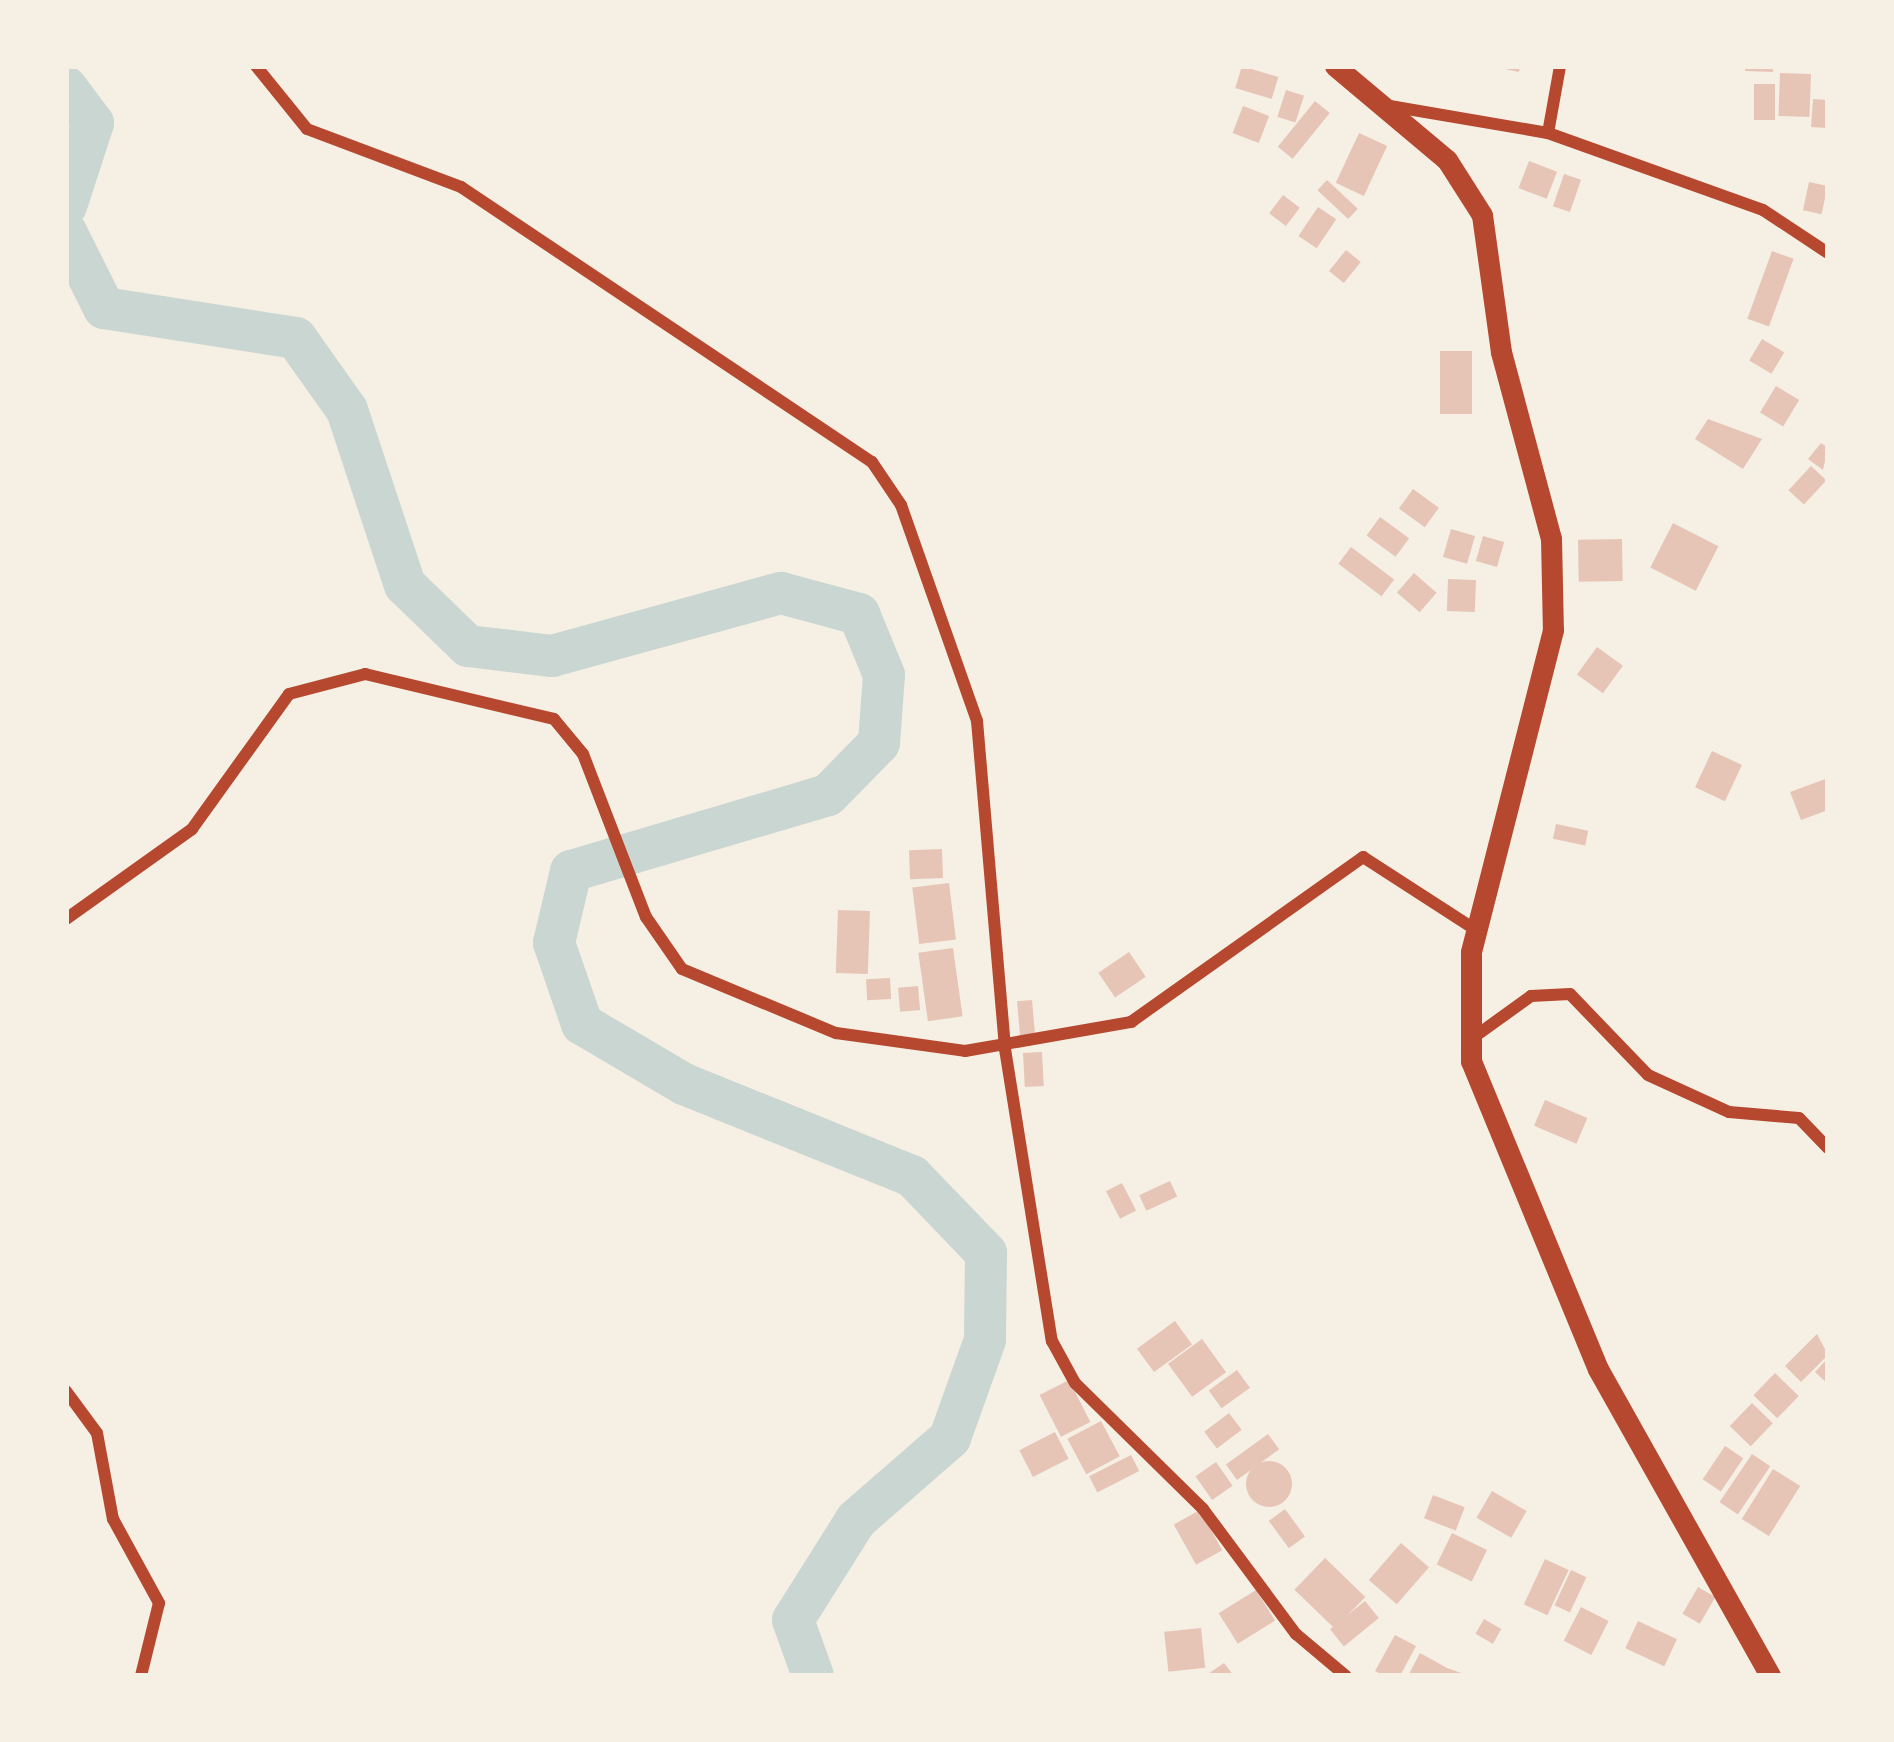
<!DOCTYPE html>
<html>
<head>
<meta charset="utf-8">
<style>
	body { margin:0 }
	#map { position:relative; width:1894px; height:1742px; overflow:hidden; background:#f6efe4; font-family:Ubuntu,sans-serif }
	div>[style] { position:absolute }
	.river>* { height:42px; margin:-21px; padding:0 21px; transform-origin:21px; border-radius:21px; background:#c9d6d2 }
	.building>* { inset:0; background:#e6c5b7; transform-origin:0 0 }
	.round { border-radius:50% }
	.minor>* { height:12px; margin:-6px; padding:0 6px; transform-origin:6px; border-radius:6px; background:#b5482f }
	.secondary>* { height:21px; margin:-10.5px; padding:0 10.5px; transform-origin:10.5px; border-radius:10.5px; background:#b5482f }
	span { translate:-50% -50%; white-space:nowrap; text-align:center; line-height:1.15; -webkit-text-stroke:10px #f6efe4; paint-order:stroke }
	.frame { position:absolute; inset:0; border:69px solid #f6efe4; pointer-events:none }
</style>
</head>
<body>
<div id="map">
	<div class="river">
		<div style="left:66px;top:87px;width:45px;rotate:53.1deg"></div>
		<div style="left:93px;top:123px;width:87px;rotate:108deg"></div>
		<div style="left:66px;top:232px;width:85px;rotate:63.4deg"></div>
		<div style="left:104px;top:308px;width:194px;rotate:8.9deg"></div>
		<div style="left:296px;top:338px;width:88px;rotate:54.7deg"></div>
		<div style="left:347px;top:410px;width:184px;rotate:71.7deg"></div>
		<div style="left:405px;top:585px;width:88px;rotate:44.1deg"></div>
		<div style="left:468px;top:646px;width:85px;rotate:6.8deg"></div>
		<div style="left:552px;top:656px;width:238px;rotate:-15.4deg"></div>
		<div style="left:781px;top:593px;width:81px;rotate:15.1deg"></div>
		<div style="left:859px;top:614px;width:66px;rotate:67.7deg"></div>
		<div style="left:884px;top:675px;width:68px;rotate:94.2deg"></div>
		<div style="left:879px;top:743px;width:73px;rotate:134.4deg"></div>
		<div style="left:828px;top:795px;width:268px;rotate:163.5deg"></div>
		<div style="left:571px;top:871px;width:74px;rotate:103.3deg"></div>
		<div style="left:554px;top:943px;width:86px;rotate:70.9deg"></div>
		<div style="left:582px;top:1024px;width:118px;rotate:30.5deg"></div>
		<div style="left:684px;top:1084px;width:246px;rotate:22deg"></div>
		<div style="left:912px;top:1176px;width:107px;rotate:46.1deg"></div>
		<div style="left:986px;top:1253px;width:87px;rotate:90.7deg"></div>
		<div style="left:985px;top:1340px;width:104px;rotate:109.7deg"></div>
		<div style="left:950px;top:1438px;width:125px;rotate:138.9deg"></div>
		<div style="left:856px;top:1520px;width:118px;rotate:122.2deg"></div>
		<div style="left:793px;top:1620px;width:59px;rotate:70.3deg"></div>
	</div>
	<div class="building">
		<div style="left:1242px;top:66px;width:38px;height:23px;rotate:17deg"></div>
		<div style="clip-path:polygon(1491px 66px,1520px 66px,1519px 72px)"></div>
		<div style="clip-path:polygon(1745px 66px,1773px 66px,1773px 72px,1745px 71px)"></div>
		<div style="left:1780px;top:73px;width:31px;height:43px;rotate:2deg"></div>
		<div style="left:1754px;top:84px;width:21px;height:36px"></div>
		<div style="left:1286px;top:90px;width:19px;height:28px;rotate:18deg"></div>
		<div style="left:1813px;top:99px;width:15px;height:28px;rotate:4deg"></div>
		<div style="left:1315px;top:101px;width:19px;height:59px;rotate:39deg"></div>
		<div style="left:1243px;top:106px;width:28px;height:29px;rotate:21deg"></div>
		<div style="left:1359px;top:133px;width:31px;height:55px;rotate:25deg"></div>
		<div style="left:1529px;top:161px;width:30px;height:29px;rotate:21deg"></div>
		<div style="left:1564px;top:174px;width:18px;height:34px;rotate:19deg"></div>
		<div style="left:1327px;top:180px;width:42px;height:14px;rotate:43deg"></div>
		<div style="left:1809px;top:182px;width:19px;height:29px;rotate:12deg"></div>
		<div style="left:1283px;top:195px;width:21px;height:23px;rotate:37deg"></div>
		<div style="left:1318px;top:207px;width:22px;height:35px;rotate:34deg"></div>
		<div style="left:1346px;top:250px;width:19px;height:27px;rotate:39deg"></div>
		<div style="left:1772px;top:251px;width:23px;height:72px;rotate:20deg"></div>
		<div style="left:1762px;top:339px;width:26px;height:25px;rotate:31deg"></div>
		<div style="left:1440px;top:351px;width:32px;height:63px"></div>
		<div style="left:1776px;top:386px;width:27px;height:31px;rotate:31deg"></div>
		<div style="clip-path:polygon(1708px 419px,1762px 439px,1743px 469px,1695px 439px)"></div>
		<div style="clip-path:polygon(1821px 443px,1828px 448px,1823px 470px,1808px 459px)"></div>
		<div style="left:1811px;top:466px;width:21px;height:33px;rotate:43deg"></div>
		<div style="left:1413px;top:489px;width:32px;height:24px;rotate:36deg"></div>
		<div style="left:1380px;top:517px;width:36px;height:23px;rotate:36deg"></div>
		<div style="left:1673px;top:523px;width:51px;height:50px;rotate:27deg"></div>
		<div style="left:1451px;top:529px;width:25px;height:29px;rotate:16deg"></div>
		<div style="left:1483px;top:536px;width:22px;height:26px;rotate:16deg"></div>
		<div style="left:1622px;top:539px;width:42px;height:44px;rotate:89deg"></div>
		<div style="left:1351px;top:547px;width:54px;height:21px;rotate:37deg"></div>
		<div style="left:1414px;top:573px;width:30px;height:26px;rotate:41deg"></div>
		<div style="left:1448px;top:579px;width:28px;height:32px;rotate:2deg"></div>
		<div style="left:1597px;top:647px;width:32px;height:34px;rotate:36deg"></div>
		<div style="left:1712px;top:751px;width:33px;height:40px;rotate:25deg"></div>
		<div style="clip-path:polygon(1828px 778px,1828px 810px,1801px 820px,1790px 792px)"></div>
		<div style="left:1556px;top:824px;width:33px;height:15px;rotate:12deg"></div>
		<div style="left:942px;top:849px;width:29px;height:33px;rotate:88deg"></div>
		<div style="left:949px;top:883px;width:57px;height:37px;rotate:83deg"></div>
		<div style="left:838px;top:910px;width:32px;height:63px;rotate:2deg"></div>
		<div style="left:953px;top:948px;width:69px;height:35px;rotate:82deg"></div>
		<div style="left:1129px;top:952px;width:30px;height:37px;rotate:56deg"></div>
		<div style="left:890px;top:978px;width:21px;height:24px;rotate:87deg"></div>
		<div style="left:918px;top:986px;width:24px;height:20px;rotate:85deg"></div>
		<div style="left:1032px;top:1000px;width:38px;height:15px;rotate:85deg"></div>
		<div style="left:1042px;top:1052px;width:34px;height:19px;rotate:87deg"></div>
		<div style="left:1545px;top:1100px;width:46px;height:28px;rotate:23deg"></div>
		<div style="left:1170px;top:1181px;width:17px;height:34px;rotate:65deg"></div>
		<div style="left:1122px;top:1183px;width:31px;height:18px;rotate:63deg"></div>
		<div style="left:1175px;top:1321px;width:29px;height:47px;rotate:54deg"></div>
		<div style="clip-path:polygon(1817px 1334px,1828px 1355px,1801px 1382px,1785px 1366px)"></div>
		<div style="left:1202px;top:1339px;width:41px;height:42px;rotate:54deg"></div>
		<div style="clip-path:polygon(1828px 1358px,1828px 1384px,1815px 1372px)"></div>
		<div style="left:1237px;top:1370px;width:22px;height:35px;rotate:54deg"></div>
		<div style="left:1775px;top:1373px;width:33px;height:31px;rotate:44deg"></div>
		<div style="left:1069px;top:1380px;width:47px;height:33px;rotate:63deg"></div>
		<div style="left:1752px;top:1403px;width:29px;height:32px;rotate:44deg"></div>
		<div style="left:1229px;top:1413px;width:21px;height:31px;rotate:53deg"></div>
		<div style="left:1101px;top:1421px;width:40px;height:38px;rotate:62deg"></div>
		<div style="left:1055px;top:1432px;width:30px;height:40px;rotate:63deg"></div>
		<div style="left:1268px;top:1434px;width:19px;height:52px;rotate:54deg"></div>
		<div style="left:1725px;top:1446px;width:22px;height:40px;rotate:34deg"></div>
		<div style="left:1752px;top:1454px;width:22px;height:58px;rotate:34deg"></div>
		<div style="left:1131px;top:1455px;width:18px;height:47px;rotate:63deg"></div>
		<div class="round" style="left:1246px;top:1461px;width:46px;height:46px"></div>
		<div style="left:1216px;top:1462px;width:29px;height:25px;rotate:55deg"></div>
		<div style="left:1773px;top:1469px;width:32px;height:59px;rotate:32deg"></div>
		<div style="left:1492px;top:1491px;width:40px;height:31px;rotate:30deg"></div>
		<div style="left:1433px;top:1495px;width:34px;height:25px;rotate:21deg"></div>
		<div style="left:1285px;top:1509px;width:34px;height:20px;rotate:54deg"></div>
		<div style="left:1200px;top:1510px;width:46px;height:30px;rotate:61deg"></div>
		<div style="left:1452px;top:1533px;width:39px;height:35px;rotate:26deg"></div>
		<div style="left:1401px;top:1543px;width:37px;height:49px;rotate:41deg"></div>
		<div style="left:1325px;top:1558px;width:56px;height:44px;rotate:44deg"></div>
		<div style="left:1545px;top:1559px;width:26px;height:50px;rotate:25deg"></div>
		<div style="left:1571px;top:1570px;width:17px;height:39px;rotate:25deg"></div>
		<div style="left:1698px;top:1587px;width:20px;height:31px;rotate:30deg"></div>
		<div style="left:1256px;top:1590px;width:36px;height:44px;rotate:58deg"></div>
		<div style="left:1365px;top:1601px;width:22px;height:45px;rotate:51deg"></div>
		<div style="left:1581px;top:1607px;width:31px;height:38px;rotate:27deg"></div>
		<div style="left:1484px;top:1619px;width:20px;height:17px;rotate:30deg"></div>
		<div style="left:1638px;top:1621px;width:43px;height:30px;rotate:25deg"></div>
		<div style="left:1201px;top:1628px;width:40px;height:37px;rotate:84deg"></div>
		<div style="clip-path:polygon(1395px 1635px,1416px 1646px,1400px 1676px,1384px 1676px,1375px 1671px)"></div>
		<div style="clip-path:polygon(1420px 1653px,1447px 1668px,1470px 1676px,1408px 1676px)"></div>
		<div style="clip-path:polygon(1224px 1663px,1234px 1676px,1205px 1676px)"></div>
	</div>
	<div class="minor">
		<div style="left:256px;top:66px;width:81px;rotate:51deg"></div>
		<div style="left:307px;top:129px;width:165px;rotate:20.6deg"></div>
		<div style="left:461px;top:187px;width:495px;rotate:33.8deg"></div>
		<div style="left:872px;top:462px;width:52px;rotate:56deg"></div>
		<div style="left:901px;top:505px;width:229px;rotate:70.6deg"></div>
		<div style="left:977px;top:721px;width:329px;rotate:85.1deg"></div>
		<div style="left:1005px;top:1049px;width:296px;rotate:80.9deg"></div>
		<div style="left:1052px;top:1341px;width:48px;rotate:61.3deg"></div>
		<div style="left:1075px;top:1383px;width:180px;rotate:44.5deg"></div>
		<div style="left:1203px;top:1509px;width:156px;rotate:53.4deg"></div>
		<div style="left:1296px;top:1634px;width:65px;rotate:40deg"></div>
		<div style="left:1384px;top:105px;width:166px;rotate:9.7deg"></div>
		<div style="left:1548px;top:133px;width:228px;rotate:19.7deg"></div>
		<div style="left:1763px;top:210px;width:78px;rotate:33.5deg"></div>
		<div style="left:1548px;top:133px;width:68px;rotate:-79.8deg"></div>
		<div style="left:66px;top:919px;width:155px;rotate:-35.5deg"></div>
		<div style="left:192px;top:829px;width:166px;rotate:-54.3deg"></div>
		<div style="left:289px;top:694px;width:79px;rotate:-14.7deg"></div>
		<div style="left:365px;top:674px;width:194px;rotate:13.4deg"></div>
		<div style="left:554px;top:719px;width:45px;rotate:50.4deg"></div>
		<div style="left:583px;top:754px;width:175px;rotate:68.9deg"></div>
		<div style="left:646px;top:917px;width:63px;rotate:55.3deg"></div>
		<div style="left:682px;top:969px;width:167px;rotate:22.6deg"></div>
		<div style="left:836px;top:1033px;width:130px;rotate:7.9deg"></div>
		<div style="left:965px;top:1051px;width:169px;rotate:-9.9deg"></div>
		<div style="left:1131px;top:1022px;width:285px;rotate:-35.4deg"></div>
		<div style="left:1363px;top:857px;width:135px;rotate:32.9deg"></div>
		<div style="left:1470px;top:1040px;width:75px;rotate:-35.8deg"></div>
		<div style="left:1531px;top:996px;width:39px;rotate:-3deg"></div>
		<div style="left:1570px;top:994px;width:112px;rotate:46.1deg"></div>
		<div style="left:1648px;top:1075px;width:89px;rotate:24.6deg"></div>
		<div style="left:1729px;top:1112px;width:70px;rotate:4.9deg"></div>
		<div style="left:1799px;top:1118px;width:42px;rotate:46deg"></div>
		<div style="left:66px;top:1391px;width:52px;rotate:53.6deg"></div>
		<div style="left:97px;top:1433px;width:87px;rotate:79.5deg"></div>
		<div style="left:113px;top:1519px;width:96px;rotate:61.3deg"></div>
		<div style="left:159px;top:1603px;width:75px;rotate:103.9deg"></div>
	</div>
	<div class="secondary">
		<div style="left:1335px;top:66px;width:146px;rotate:40deg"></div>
		<div style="left:1447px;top:160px;width:65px;rotate:57.5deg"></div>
		<div style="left:1482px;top:215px;width:138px;rotate:82.1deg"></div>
		<div style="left:1501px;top:352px;width:193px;rotate:75deg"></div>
		<div style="left:1551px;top:538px;width:92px;rotate:88.8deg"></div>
		<div style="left:1553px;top:630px;width:332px;rotate:104.3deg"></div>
		<div style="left:1471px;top:952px;width:109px;rotate:90deg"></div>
		<div style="left:1471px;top:1061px;width:333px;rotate:67.6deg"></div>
		<div style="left:1598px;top:1369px;width:352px;rotate:60.7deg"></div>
	</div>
	<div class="frame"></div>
</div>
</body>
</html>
